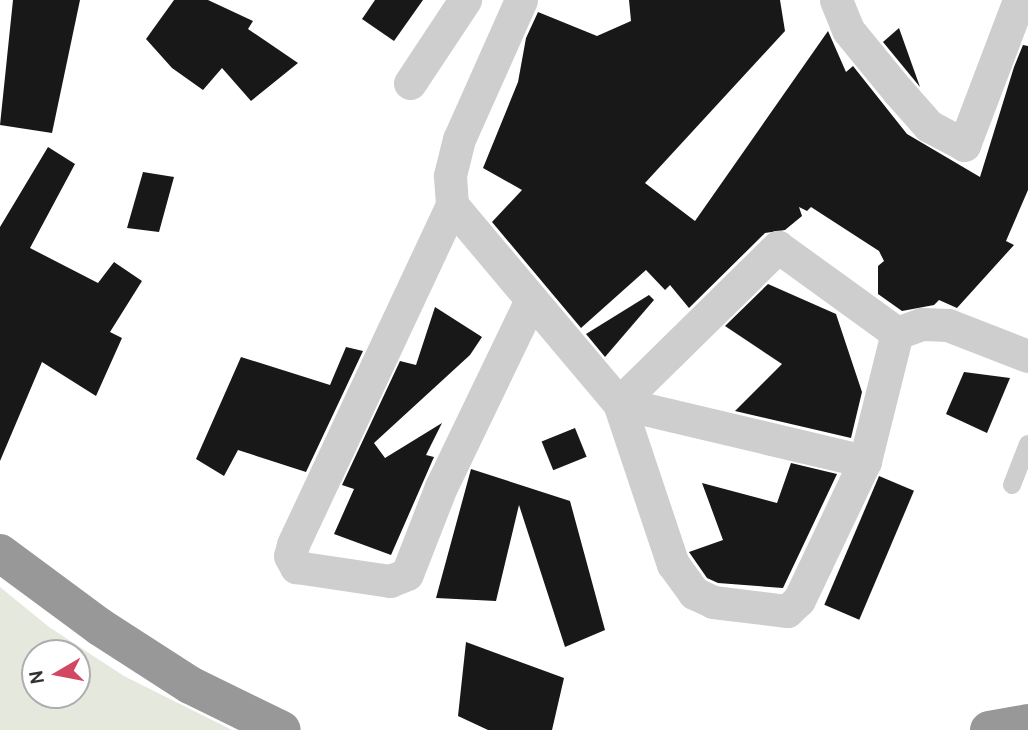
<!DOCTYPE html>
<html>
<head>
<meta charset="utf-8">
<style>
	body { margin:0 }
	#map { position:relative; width:1028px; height:730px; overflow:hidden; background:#fff; font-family:Cabin,sans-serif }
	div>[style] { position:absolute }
	.green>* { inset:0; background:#e5e9dd }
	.building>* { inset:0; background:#181818; transform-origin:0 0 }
	.service>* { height:18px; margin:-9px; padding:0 9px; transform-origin:9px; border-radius:9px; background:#cecece }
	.minor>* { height:33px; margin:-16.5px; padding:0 16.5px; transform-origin:16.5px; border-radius:16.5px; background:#cecece }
	.motorway>* { height:38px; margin:-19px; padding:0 19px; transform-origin:19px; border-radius:19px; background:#989898 }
	span { translate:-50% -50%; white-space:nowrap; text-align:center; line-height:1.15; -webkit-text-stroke:7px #fff; paint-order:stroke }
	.north { position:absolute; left:21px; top:639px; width:70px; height:70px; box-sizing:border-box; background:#fff; border:2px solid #adadad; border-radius:50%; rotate:260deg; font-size:19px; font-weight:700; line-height:28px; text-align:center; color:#313131 }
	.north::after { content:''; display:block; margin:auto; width:24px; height:32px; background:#d24863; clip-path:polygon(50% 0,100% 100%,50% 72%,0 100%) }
</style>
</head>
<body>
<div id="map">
	<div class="green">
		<div style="clip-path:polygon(evenodd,0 587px,49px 627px,124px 676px,232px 730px,0 730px,0 587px,35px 653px,77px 653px,77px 695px,35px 695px,35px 653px)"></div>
	</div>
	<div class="building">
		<div style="clip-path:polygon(13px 0,80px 0,52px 133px,0 125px)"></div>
		<div style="clip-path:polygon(174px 0,208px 0,253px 21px,248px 29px,298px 63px,251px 101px,222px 68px,203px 90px,172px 68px,146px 39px)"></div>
		<div style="clip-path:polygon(375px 0,423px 0,394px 41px,362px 19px)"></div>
		<div style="clip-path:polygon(629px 0,780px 0,785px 31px,645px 183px,695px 221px,828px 31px,846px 72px,853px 66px,907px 134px,980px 177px,1014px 67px,1023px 45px,1028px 46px,1028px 190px,1006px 241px,1014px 245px,957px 308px,939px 300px,934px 305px,902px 311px,878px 294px,878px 266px,884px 261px,879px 251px,811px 207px,807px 211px,799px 207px,802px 216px,785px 230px,765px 233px,689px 308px,670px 285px,665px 290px,646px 270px,581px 328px,492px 222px,522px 190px,483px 168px,518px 82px,526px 38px,538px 12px,597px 36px,631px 21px)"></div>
		<div style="clip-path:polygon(899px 28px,920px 87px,883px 42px)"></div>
		<div style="clip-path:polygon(48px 147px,75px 164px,30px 248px,98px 283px,114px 262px,142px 281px,110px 332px,122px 338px,96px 396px,42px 362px,0 461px,0 227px)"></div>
		<div style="clip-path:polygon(143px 172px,174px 177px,159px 232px,127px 228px)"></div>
		<div style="clip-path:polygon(768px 284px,836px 314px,862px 392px,851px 438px,735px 411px,782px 364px,725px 326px)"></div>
		<div style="clip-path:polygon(649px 295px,654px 300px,605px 357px,586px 334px)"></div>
		<div style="clip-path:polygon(435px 307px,482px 337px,470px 355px,374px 443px,385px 458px,442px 423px,426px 455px,434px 457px,391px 555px,334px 534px,354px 489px,342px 485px,400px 361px,416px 365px)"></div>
		<div style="clip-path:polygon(346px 347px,363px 351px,306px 472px,238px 450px,224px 476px,196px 459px,241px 357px,330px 385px)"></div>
		<div style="clip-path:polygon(964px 372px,1010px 378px,987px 433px,946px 414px)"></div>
		<div style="left:575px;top:428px;width:31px;height:36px;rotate:68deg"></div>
		<div style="clip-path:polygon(791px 463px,837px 474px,783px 588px,718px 583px,707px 578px,689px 552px,723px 540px,702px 483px,777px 503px)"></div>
		<div style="clip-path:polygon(471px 469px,570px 501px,605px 630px,565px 647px,519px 505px,496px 601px,436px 598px)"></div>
		<div style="left:879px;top:476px;width:38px;height:140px;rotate:23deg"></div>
		<div style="clip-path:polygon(466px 642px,564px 678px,552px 730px,488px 730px,458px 716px)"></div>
	</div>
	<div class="service">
		<div style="left:1012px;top:485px;width:44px;rotate:-68.7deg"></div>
	</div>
	<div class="minor">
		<div style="left:521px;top:0;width:152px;rotate:114deg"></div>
		<div style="left:459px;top:139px;width:38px;rotate:104deg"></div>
		<div style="left:450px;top:176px;width:29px;rotate:86deg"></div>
		<div style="left:452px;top:205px;width:375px;rotate:115.1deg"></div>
		<div style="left:293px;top:545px;width:11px;rotate:105deg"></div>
		<div style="left:290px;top:556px;width:13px;rotate:61deg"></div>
		<div style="left:296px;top:567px;width:95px;rotate:8.5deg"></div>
		<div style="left:390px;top:581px;width:18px;rotate:-22deg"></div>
		<div style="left:407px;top:574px;width:93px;rotate:-68.7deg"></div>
		<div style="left:441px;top:487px;width:205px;rotate:-64.3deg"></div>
		<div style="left:836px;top:0;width:32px;rotate:68deg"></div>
		<div style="left:848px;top:30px;width:79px;rotate:50.7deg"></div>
		<div style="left:898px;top:91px;width:47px;rotate:48.5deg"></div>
		<div style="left:929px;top:126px;width:40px;rotate:28deg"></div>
		<div style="left:964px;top:145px;width:155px;rotate:-69.2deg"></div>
		<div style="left:410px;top:83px;width:100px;rotate:-56.5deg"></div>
		<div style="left:452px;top:205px;width:259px;rotate:49.9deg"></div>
		<div style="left:619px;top:403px;width:170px;rotate:71.5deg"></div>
		<div style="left:673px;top:564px;width:36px;rotate:54deg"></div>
		<div style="left:694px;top:593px;width:21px;rotate:25deg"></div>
		<div style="left:713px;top:602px;width:75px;rotate:6.9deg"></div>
		<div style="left:787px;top:611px;width:16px;rotate:-43deg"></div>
		<div style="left:799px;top:600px;width:154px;rotate:-64.6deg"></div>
		<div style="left:865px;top:461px;width:132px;rotate:-76deg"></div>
		<div style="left:897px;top:333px;width:27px;rotate:-20deg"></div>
		<div style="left:922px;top:324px;width:26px;rotate:2deg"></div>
		<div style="left:948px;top:325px;width:86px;rotate:21.2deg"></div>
		<div style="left:619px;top:403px;width:223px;rotate:-44.5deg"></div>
		<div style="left:778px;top:247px;width:147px;rotate:35.9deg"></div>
		<div style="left:619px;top:403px;width:253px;rotate:13.3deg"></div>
	</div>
	<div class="motorway">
		<div style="left:0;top:553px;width:124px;rotate:36.5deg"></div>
		<div style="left:100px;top:627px;width:107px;rotate:32.8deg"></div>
		<div style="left:190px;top:685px;width:102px;rotate:26.1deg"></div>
		<div style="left:989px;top:730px;width:40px;rotate:-10deg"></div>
	</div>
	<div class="north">N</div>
</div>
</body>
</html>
